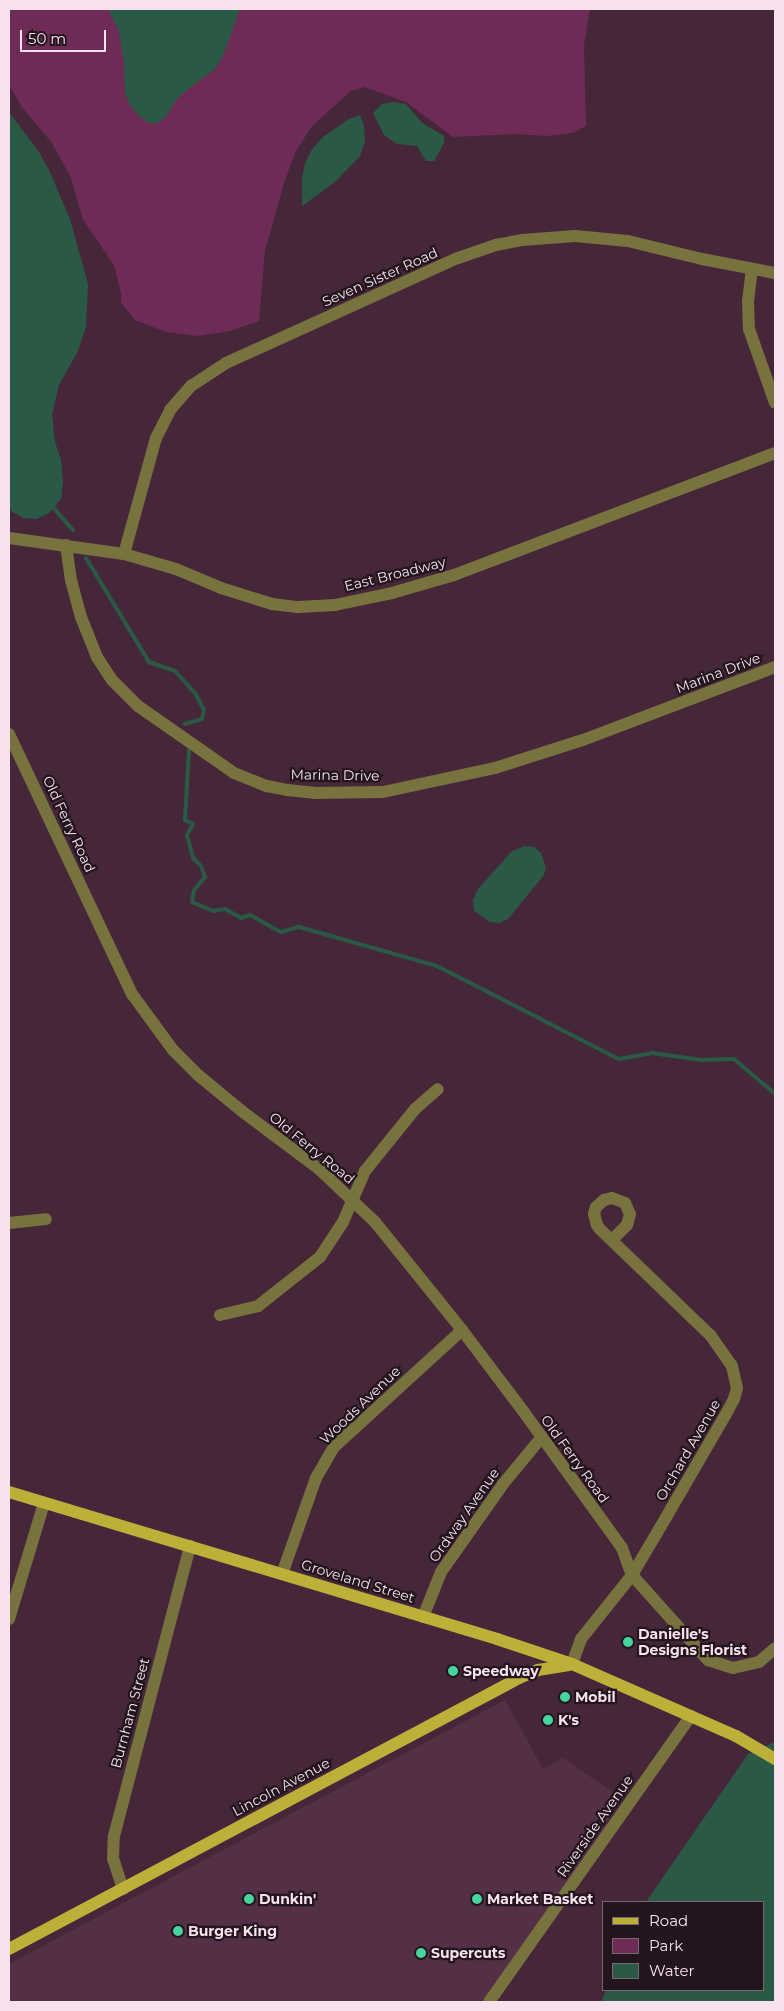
<!DOCTYPE html>
<html>
<head>
<meta charset="utf-8">
<style>
	body { margin:0 }
	#map { position:relative; width:784px; height:2011px; overflow:hidden; background:#46273a; font-family:Montserrat,sans-serif }
	div>[style] { position:absolute }
	.built>* { inset:0; background:#543046 }
	.green>* { inset:0; background:#6d2b56 }
	.water>* { inset:0; background:#2a5a45 }
	.stream>* { height:4px; margin:-2px; padding:0 2px; transform-origin:2px; border-radius:2px; background:#2a5a45 }
	.minor>* { height:12px; margin:-6px; padding:0 6px; transform-origin:6px; border-radius:6px; background:#78723e }
	.major>* { height:12px; margin:-6px; padding:0 6px; transform-origin:6px; border-radius:6px; background:#bdb039 }
	.dots>* { width:14px; height:14px; translate:-50% -50%; box-sizing:border-box; border:2px solid #23151e; border-radius:50% }
	span { translate:-50% -50%; white-space:nowrap; text-align:center; line-height:1.15; -webkit-text-stroke:4.5px #23151e; paint-order:stroke }
	.street-label { font-size:14px; color:#f6e1ed }
	.poi-label { font-size:14px; color:#f6e1ed; font-weight:700 }
	.left { translate:0 -50%; text-align:left }
	.frame { position:absolute; inset:0; border:10px solid #f6e1ed; pointer-events:none }
	.legend { position:absolute; left:602px; top:1901px; width:162px; height:90px; box-sizing:border-box; background:#23151e; border:1px solid #776771; margin:0; padding:6px 9px; list-style:none; font-size:15px; color:#f6e1ed }
	.legend li { display:flex; align-items:center; gap:10px; height:25px }
	.legend b { width:25px; border:1px solid #776771 }
	.scale { position:absolute; left:20px; top:30px; width:86px; height:22px; box-sizing:border-box; border:2px solid #f6e1ed; border-top:0; padding-left:6px; font-size:15px; line-height:18px; white-space:nowrap; color:#f6e1ed; -webkit-text-stroke:4px #23151e; paint-order:stroke }
</style>
</head>
<body>
<div id="map">
	<div class="built">
		<div style="clip-path:polygon(505px 1700px,543px 1769px,563px 1758px,620px 1797px,600px 1838px,481px 2002px,9px 2002px,9px 1964px)"></div>
	</div>
	<div class="green">
		<div style="clip-path:polygon(9px 9px,590px 9px,584px 45px,586px 126px,573px 133px,547px 136px,513px 134px,453px 137px,406px 102px,364px 87px,351px 91px,312px 126px,296px 151px,284px 183px,265px 251px,259px 321px,230px 331px,198px 336px,166px 332px,135px 320px,121px 302px,121px 293px,114px 265px,83px 220px,71px 178px,52px 143px,22px 107px,9px 85px)"></div>
	</div>
	<div class="water">
		<div style="clip-path:polygon(108px 9px,240px 9px,223px 56px,215px 69px,187px 90px,176px 100px,166px 117px,155px 124px,147px 122px,140px 117px,130px 105px,125px 94px,124px 62px,119px 31px)"></div>
		<div style="clip-path:polygon(393px 102px,406px 104px,422px 123px,444px 136px,444px 143px,434px 161px,426px 161px,417px 146px,397px 144px,384px 135px,373px 113px,382px 104px)"></div>
		<div style="clip-path:polygon(9px 112px,39px 152px,49px 170px,70px 219px,88px 284px,86px 327px,78px 351px,59px 385px,52px 415px,55px 442px,61px 460px,63px 481px,61px 499px,49px 513px,37px 519px,23px 518px,11px 511px,9px 504px)"></div>
		<div style="clip-path:polygon(360px 115px,364px 126px,365px 141px,360px 156px,335px 182px,302px 206px,302px 178px,305px 163px,312px 149px,323px 137px,349px 119px)"></div>
		<div style="clip-path:polygon(525px 846px,534px 847px,541px 853px,546px 867px,544px 875px,508px 919px,500px 923px,490px 922px,474px 911px,473px 900px,478px 889px,512px 851px)"></div>
		<div style="clip-path:polygon(775px 1742px,775px 2002px,601px 2002px,606px 1990px,763px 1990px,763px 1902px,646px 1902px,748px 1754px)"></div>
	</div>
	<div class="stream">
		<div style="left:52px;top:506px;width:32px;rotate:49deg"></div>
		<div style="left:86px;top:558px;width:122px;rotate:58.8deg"></div>
		<div style="left:149px;top:662px;width:28px;rotate:19deg"></div>
		<div style="left:175px;top:671px;width:30px;rotate:48deg"></div>
		<div style="left:195px;top:693px;width:19px;rotate:62deg"></div>
		<div style="left:204px;top:710px;width:9px;rotate:103deg"></div>
		<div style="left:202px;top:719px;width:18px;rotate:164deg"></div>
		<div style="left:189px;top:750px;width:70px;rotate:93.3deg"></div>
		<div style="left:185px;top:820px;width:9px;rotate:27deg"></div>
		<div style="left:193px;top:824px;width:13px;rotate:119deg"></div>
		<div style="left:187px;top:835px;width:24px;rotate:75deg"></div>
		<div style="left:193px;top:858px;width:11px;rotate:45deg"></div>
		<div style="left:201px;top:866px;width:12px;rotate:70deg"></div>
		<div style="left:205px;top:877px;width:17px;rotate:130deg"></div>
		<div style="left:194px;top:890px;width:12px;rotate:99deg"></div>
		<div style="left:192px;top:902px;width:23px;rotate:23deg"></div>
		<div style="left:213px;top:911px;width:12px;rotate:-9deg"></div>
		<div style="left:225px;top:909px;width:18px;rotate:29deg"></div>
		<div style="left:241px;top:918px;width:9px;rotate:-18deg"></div>
		<div style="left:250px;top:915px;width:35px;rotate:29deg"></div>
		<div style="left:281px;top:932px;width:19px;rotate:-16deg"></div>
		<div style="left:299px;top:927px;width:143px;rotate:15.8deg"></div>
		<div style="left:437px;top:966px;width:204px;rotate:27.1deg"></div>
		<div style="left:619px;top:1059px;width:34px;rotate:-10deg"></div>
		<div style="left:652px;top:1053px;width:50px;rotate:8deg"></div>
		<div style="left:702px;top:1060px;width:32px;rotate:-2deg"></div>
		<div style="left:734px;top:1059px;width:54px;rotate:40.5deg"></div>
	</div>
	<div class="minor">
		<div style="left:752px;top:269px;width:32px;rotate:97deg"></div>
		<div style="left:748px;top:301px;width:28px;rotate:88deg"></div>
		<div style="left:749px;top:329px;width:78px;rotate:70.6deg"></div>
		<div style="left:9px;top:538px;width:116px;rotate:7.9deg"></div>
		<div style="left:124px;top:554px;width:54px;rotate:16.1deg"></div>
		<div style="left:176px;top:569px;width:49px;rotate:22.9deg"></div>
		<div style="left:221px;top:588px;width:53px;rotate:17.4deg"></div>
		<div style="left:272px;top:604px;width:26px;rotate:7deg"></div>
		<div style="left:298px;top:607px;width:37px;rotate:-3deg"></div>
		<div style="left:335px;top:605px;width:58px;rotate:-11.9deg"></div>
		<div style="left:392px;top:593px;width:65px;rotate:-16.2deg"></div>
		<div style="left:454px;top:575px;width:343px;rotate:-20.8deg"></div>
		<div style="left:66px;top:545px;width:35px;rotate:82deg"></div>
		<div style="left:71px;top:580px;width:38px;rotate:75deg"></div>
		<div style="left:81px;top:617px;width:43px;rotate:68.2deg"></div>
		<div style="left:97px;top:657px;width:27px;rotate:57deg"></div>
		<div style="left:112px;top:680px;width:37px;rotate:45deg"></div>
		<div style="left:138px;top:706px;width:117px;rotate:34.9deg"></div>
		<div style="left:234px;top:773px;width:35px;rotate:22deg"></div>
		<div style="left:267px;top:786px;width:20px;rotate:11deg"></div>
		<div style="left:287px;top:790px;width:27px;rotate:6deg"></div>
		<div style="left:314px;top:793px;width:69px;rotate:-0.8deg"></div>
		<div style="left:383px;top:792px;width:115px;rotate:-12.1deg"></div>
		<div style="left:495px;top:768px;width:92px;rotate:-17.7deg"></div>
		<div style="left:583px;top:740px;width:205px;rotate:-20.8deg"></div>
		<div style="left:124px;top:554px;width:120px;rotate:-74.6deg"></div>
		<div style="left:156px;top:438px;width:31px;rotate:-63deg"></div>
		<div style="left:170px;top:410px;width:32px;rotate:-49deg"></div>
		<div style="left:191px;top:386px;width:42px;rotate:-33.3deg"></div>
		<div style="left:226px;top:363px;width:255px;rotate:-24.4deg"></div>
		<div style="left:458px;top:258px;width:40px;rotate:-18.9deg"></div>
		<div style="left:496px;top:245px;width:26px;rotate:-11deg"></div>
		<div style="left:522px;top:240px;width:53px;rotate:-4.3deg"></div>
		<div style="left:575px;top:236px;width:53px;rotate:5.4deg"></div>
		<div style="left:628px;top:241px;width:76px;rotate:13.7deg"></div>
		<div style="left:702px;top:259px;width:74px;rotate:10.9deg"></div>
		<div style="left:9px;top:734px;width:288px;rotate:64.7deg"></div>
		<div style="left:132px;top:994px;width:69px;rotate:53.8deg"></div>
		<div style="left:173px;top:1050px;width:35px;rotate:45deg"></div>
		<div style="left:198px;top:1075px;width:58px;rotate:39.4deg"></div>
		<div style="left:243px;top:1112px;width:95px;rotate:36.9deg"></div>
		<div style="left:319px;top:1169px;width:77px;rotate:43.4deg"></div>
		<div style="left:375px;top:1222px;width:139px;rotate:51.1deg"></div>
		<div style="left:462px;top:1330px;width:101px;rotate:53deg"></div>
		<div style="left:523px;top:1411px;width:169px;rotate:54.1deg"></div>
		<div style="left:622px;top:1548px;width:29px;rotate:70deg"></div>
		<div style="left:632px;top:1575px;width:114px;rotate:48.2deg"></div>
		<div style="left:708px;top:1660px;width:26px;rotate:18deg"></div>
		<div style="left:733px;top:1668px;width:27px;rotate:-13deg"></div>
		<div style="left:759px;top:1662px;width:21px;rotate:-41deg"></div>
		<div style="left:9px;top:1223px;width:37px;rotate:-6deg"></div>
		<div style="left:220px;top:1315px;width:39px;rotate:-13deg"></div>
		<div style="left:258px;top:1306px;width:79px;rotate:-38.3deg"></div>
		<div style="left:320px;top:1257px;width:42px;rotate:-56.7deg"></div>
		<div style="left:343px;top:1222px;width:56px;rotate:-66.7deg"></div>
		<div style="left:365px;top:1171px;width:80px;rotate:-51.1deg"></div>
		<div style="left:415px;top:1109px;width:30px;rotate:-41deg"></div>
		<div style="left:282px;top:1574px;width:102px;rotate:-70.5deg"></div>
		<div style="left:316px;top:1478px;width:36px;rotate:-60deg"></div>
		<div style="left:334px;top:1447px;width:173px;rotate:-42.4deg"></div>
		<div style="left:423px;top:1617px;width:48px;rotate:-68.2deg"></div>
		<div style="left:441px;top:1572px;width:108px;rotate:-54.8deg"></div>
		<div style="left:503px;top:1484px;width:60px;rotate:-50.4deg"></div>
		<div style="left:9px;top:1619px;width:121px;rotate:-73.2deg"></div>
		<div style="left:572px;top:1664px;width:27px;rotate:-70deg"></div>
		<div style="left:581px;top:1639px;width:82px;rotate:-51.4deg"></div>
		<div style="left:632px;top:1575px;width:57px;rotate:-59.4deg"></div>
		<div style="left:661px;top:1526px;width:129px;rotate:-59.9deg"></div>
		<div style="left:726px;top:1414px;width:17px;rotate:-62deg"></div>
		<div style="left:734px;top:1399px;width:11px;rotate:-75deg"></div>
		<div style="left:737px;top:1388px;width:23px;rotate:-103deg"></div>
		<div style="left:732px;top:1366px;width:38px;rotate:-125deg"></div>
		<div style="left:710px;top:1335px;width:154px;rotate:-136.1deg"></div>
		<div style="left:599px;top:1228px;width:4px;rotate:-124deg"></div>
		<div style="left:597px;top:1225px;width:11px;rotate:-105deg"></div>
		<div style="left:594px;top:1214px;width:7px;rotate:-74deg"></div>
		<div style="left:596px;top:1207px;width:11px;rotate:-41deg"></div>
		<div style="left:604px;top:1200px;width:8px;rotate:-14deg"></div>
		<div style="left:612px;top:1198px;width:14px;rotate:21deg"></div>
		<div style="left:625px;top:1203px;width:12px;rotate:66deg"></div>
		<div style="left:630px;top:1214px;width:11px;rotate:105deg"></div>
		<div style="left:627px;top:1225px;width:21px;rotate:135deg"></div>
		<div style="left:123px;top:1889px;width:32px;rotate:-108deg"></div>
		<div style="left:113px;top:1859px;width:23px;rotate:-88deg"></div>
		<div style="left:114px;top:1836px;width:300px;rotate:-75.3deg"></div>
		<div style="left:489px;top:2002px;width:350px;rotate:-54.8deg"></div>
	</div>
	<div class="major">
		<div style="left:9px;top:1492px;width:510px;rotate:16.76deg"></div>
		<div style="left:497px;top:1639px;width:79px;rotate:18.4deg"></div>
		<div style="left:572px;top:1664px;width:179px;rotate:23.7deg"></div>
		<div style="left:736px;top:1736px;width:45px;rotate:30.5deg"></div>
		<div style="left:9px;top:1949px;width:578px;rotate:-27.98deg"></div>
		<div style="left:519px;top:1678px;width:21px;rotate:-23deg"></div>
		<div style="left:538px;top:1670px;width:31px;rotate:-9deg"></div>
	</div>
	<div class="dots">
		<div style="left:628px;top:1642px;background:#48d49d"></div>
		<div style="left:453px;top:1671px;background:#48d49d"></div>
		<div style="left:565px;top:1697px;background:#48d49d"></div>
		<div style="left:548px;top:1720px;background:#48d49d"></div>
		<div style="left:249px;top:1899px;background:#48d49d"></div>
		<div style="left:477px;top:1899px;background:#48d49d"></div>
		<div style="left:178px;top:1931px;background:#48d49d"></div>
		<div style="left:421px;top:1953px;background:#48d49d"></div>
	</div>
	<div class="street-label">
		<span style="left:380px;top:277px;rotate:-24deg">Seven Sister Road</span>
		<span style="left:395px;top:574px;rotate:-14deg">East Broadway</span>
		<span style="left:718px;top:673px;rotate:-21deg">Marina Drive</span>
		<span style="left:335px;top:775px;rotate:1deg">Marina Drive</span>
		<span style="left:69px;top:824px;rotate:65deg">Old Ferry Road</span>
		<span style="left:312px;top:1148px;rotate:39deg">Old Ferry Road</span>
		<span style="left:360px;top:1405px;rotate:-44deg">Woods Avenue</span>
		<span style="left:688px;top:1450px;rotate:-60deg">Orchard Avenue</span>
		<span style="left:575px;top:1459px;rotate:54deg">Old Ferry Road</span>
		<span style="left:464px;top:1515px;rotate:-55deg">Ordway Avenue</span>
		<span style="left:358px;top:1581px;rotate:17deg">Groveland Street</span>
		<span style="left:130px;top:1713px;rotate:-75deg">Burnham Street</span>
		<span style="left:281px;top:1787px;rotate:-28deg">Lincoln Avenue</span>
		<span style="left:595px;top:1826px;rotate:-55deg">Riverside Avenue</span>
	</div>
	<div class="poi-label">
		<span class="left" style="left:638px;top:1642px">Danielle's<br>Designs Florist</span>
		<span class="left" style="left:463px;top:1671px">Speedway</span>
		<span class="left" style="left:575px;top:1697px">Mobil</span>
		<span class="left" style="left:558px;top:1720px">K's</span>
		<span class="left" style="left:259px;top:1899px">Dunkin'</span>
		<span class="left" style="left:487px;top:1899px">Market Basket</span>
		<span class="left" style="left:188px;top:1931px">Burger King</span>
		<span class="left" style="left:431px;top:1953px">Supercuts</span>
	</div>
	<div class="frame"></div>
	<ul class="legend">
	<li><b style="height:6px;background:#bdb039"></b>Road</li>
	<li><b style="height:14px;background:#6d2b56"></b>Park</li>
	<li><b style="height:14px;background:#2a5a45"></b>Water</li>
	</ul>
	<div class="scale">50 m</div>
</div>
</body>
</html>
